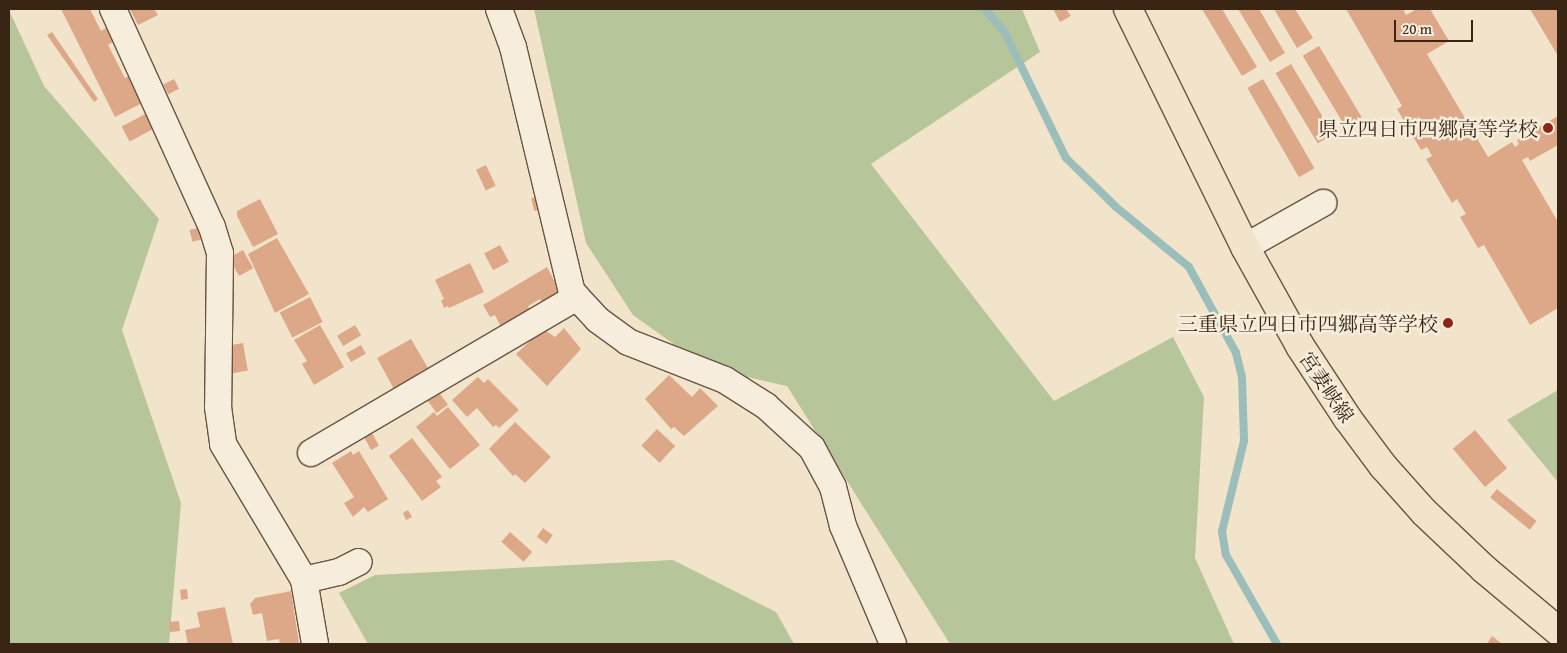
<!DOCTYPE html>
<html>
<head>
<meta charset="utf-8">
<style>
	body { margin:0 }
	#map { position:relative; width:1567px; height:653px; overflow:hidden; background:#f2e4cb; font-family:"Gentium Book Plus","Noto Serif JP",serif }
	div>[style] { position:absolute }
	.green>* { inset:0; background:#b7c59a }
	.stream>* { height:8px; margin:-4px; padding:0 4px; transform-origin:4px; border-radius:4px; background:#9cbebb }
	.building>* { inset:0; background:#dda888; transform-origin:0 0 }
	.roads { filter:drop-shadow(1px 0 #685441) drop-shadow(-1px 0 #685441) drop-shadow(0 1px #685441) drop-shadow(0 -1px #685441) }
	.minor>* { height:26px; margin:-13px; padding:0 13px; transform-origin:13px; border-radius:13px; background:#f7eddd }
	.major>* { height:28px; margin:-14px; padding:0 14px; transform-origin:14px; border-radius:14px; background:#f2e4cb }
	.dots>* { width:14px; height:14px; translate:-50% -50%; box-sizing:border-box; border:2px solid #f7eddd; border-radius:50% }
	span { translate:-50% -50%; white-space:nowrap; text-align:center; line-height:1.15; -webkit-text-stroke:5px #f7eddd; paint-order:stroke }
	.poi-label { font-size:20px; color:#3a2413 }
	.right { translate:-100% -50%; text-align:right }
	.street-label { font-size:20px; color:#3a2413 }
	.frame { position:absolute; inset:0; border:10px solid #3a2413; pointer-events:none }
	.scale { position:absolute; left:1394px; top:20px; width:79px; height:22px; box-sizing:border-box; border:2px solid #3a2413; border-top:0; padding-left:6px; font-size:15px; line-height:18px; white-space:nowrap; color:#3a2413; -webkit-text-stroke:4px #f7eddd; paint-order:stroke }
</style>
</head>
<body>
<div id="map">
	<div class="green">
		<div style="clip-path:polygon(534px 9px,1022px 9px,1040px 52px,871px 164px,1054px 401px,1173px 337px,1204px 397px,1195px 558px,1234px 644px,950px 644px,787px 386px,707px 368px,633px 315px,586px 243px)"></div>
		<div style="clip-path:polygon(9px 10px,44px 86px,159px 219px,122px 330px,181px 503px,169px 644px,9px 644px)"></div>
		<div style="clip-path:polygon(1558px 390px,1558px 482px,1507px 420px)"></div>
		<div style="clip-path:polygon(673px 560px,776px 612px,794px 644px,368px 644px,339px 593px,375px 575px)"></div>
	</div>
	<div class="stream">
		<div style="left:985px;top:9px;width:31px;rotate:50deg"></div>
		<div style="left:1005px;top:33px;width:139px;rotate:64deg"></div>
		<div style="left:1066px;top:158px;width:70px;rotate:44.4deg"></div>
		<div style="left:1116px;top:207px;width:94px;rotate:39.4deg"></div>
		<div style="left:1189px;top:267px;width:98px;rotate:61.3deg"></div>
		<div style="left:1236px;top:353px;width:25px;rotate:76deg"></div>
		<div style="left:1242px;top:377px;width:64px;rotate:88.2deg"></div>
		<div style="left:1244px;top:441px;width:93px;rotate:103.7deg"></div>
		<div style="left:1222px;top:531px;width:24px;rotate:81deg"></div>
		<div style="left:1226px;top:555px;width:103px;rotate:60.2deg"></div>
	</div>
	<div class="building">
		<div style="clip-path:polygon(61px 9px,90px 9px,101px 31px,106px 28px,113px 42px,108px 45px,125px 78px,131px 75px,144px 102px,115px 117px)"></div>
		<div style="clip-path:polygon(130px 9px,154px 9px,158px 15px,138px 25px)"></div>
		<div style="clip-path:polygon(1053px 9px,1066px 9px,1071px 16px,1060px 22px)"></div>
		<div style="clip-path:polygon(1202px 9px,1222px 9px,1257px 67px,1242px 76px)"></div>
		<div style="clip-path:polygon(1238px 9px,1259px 9px,1285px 53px,1270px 62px)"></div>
		<div style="clip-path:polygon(1274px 9px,1295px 9px,1313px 38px,1297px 48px)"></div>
		<div style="clip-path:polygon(1346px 9px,1403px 9px,1406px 15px,1417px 9px,1430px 9px,1449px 41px,1427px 54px,1488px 157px,1512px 142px,1515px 147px,1519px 144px,1517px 140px,1558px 116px,1558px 145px,1530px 161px,1528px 157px,1522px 160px,1558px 222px,1558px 308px,1530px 325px,1484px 245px,1478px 248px,1460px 217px,1466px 214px,1457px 199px,1452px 203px,1426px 159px,1432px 156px,1427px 147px,1421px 150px,1397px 109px,1402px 106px)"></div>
		<div style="clip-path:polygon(1530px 9px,1558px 9px,1558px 56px)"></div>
		<div style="clip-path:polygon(52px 32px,98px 99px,94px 102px,47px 35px)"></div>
		<div style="left:1319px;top:46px;width:83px;height:19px;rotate:59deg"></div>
		<div style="left:1291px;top:64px;width:82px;height:18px;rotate:59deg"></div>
		<div style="left:174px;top:79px;width:11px;height:12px;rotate:63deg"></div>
		<div style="left:1263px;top:79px;width:103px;height:18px;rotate:60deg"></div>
		<div style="left:149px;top:112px;width:17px;height:31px;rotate:62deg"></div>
		<div style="left:486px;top:165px;width:23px;height:11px;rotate:65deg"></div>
		<div style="left:541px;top:196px;width:13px;height:10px;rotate:77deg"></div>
		<div style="clip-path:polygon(260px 199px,278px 234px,253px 247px,237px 216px,237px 211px)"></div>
		<div style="left:206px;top:226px;width:12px;height:17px;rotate:76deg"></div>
		<div style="clip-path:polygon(277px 238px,309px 294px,275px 313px,248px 254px)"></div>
		<div style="left:500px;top:245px;width:19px;height:18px;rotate:62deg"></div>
		<div style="left:243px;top:250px;width:21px;height:16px;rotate:61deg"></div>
		<div style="clip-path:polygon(470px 263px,484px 292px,449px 308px,448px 306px,444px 308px,441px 300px,444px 299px,435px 280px)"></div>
		<div style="clip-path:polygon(547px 267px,560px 292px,542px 303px,540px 299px,528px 306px,531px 311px,501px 327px,495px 315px,490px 317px,483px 305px)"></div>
		<div style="left:310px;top:297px;width:28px;height:34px;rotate:63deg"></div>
		<div style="clip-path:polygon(320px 325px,344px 367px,314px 385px,302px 364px,307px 361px,294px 340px)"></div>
		<div style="left:355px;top:325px;width:12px;height:21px;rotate:59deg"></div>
		<div style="clip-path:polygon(564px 328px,581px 349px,547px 386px,516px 354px,543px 329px,555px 337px)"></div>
		<div style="clip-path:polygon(411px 339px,428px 368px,418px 373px,420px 376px,395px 391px,377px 358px)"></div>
		<div style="left:243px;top:343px;width:28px;height:17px;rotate:80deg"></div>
		<div style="left:361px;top:345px;width:10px;height:17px;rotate:61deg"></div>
		<div style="clip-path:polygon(669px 375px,692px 397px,700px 388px,718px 406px,684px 436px,674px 427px,671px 429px,645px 399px)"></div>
		<div style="clip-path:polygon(478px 377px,484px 383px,488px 379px,519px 410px,499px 428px,496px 425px,493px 427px,477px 408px,467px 417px,452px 400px)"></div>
		<div style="left:438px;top:391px;width:17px;height:14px;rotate:54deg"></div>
		<div style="clip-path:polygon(448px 407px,480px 445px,450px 469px,416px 427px,434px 412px,437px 416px)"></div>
		<div style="clip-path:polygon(515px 422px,551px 457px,525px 483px,515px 474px,513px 476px,489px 449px)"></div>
		<div style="left:370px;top:429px;width:19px;height:9px;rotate:62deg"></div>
		<div style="left:657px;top:429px;width:25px;height:23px;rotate:43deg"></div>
		<div style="left:1475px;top:430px;width:50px;height:29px;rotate:50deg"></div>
		<div style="clip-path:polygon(412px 438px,442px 477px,436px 481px,441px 487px,422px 501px,389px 456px)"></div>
		<div style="clip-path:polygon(351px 451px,353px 455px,359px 451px,388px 499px,368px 512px,364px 507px,353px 517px,344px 503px,354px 497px,332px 463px)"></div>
		<div style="left:1497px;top:489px;width:51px;height:11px;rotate:39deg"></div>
		<div style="clip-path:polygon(408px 510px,412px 517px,406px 520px,403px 513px)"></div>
		<div style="left:543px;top:528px;width:12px;height:11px;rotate:35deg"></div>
		<div style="left:510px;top:532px;width:30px;height:13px;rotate:42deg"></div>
		<div style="left:187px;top:589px;width:10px;height:7px;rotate:84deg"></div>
		<div style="clip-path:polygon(291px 591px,299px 643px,280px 644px,279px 639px,267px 641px,262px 613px,253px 615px,250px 604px,255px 598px)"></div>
		<div style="clip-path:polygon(225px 607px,233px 644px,188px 644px,185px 630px,200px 627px,197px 612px)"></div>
		<div style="left:179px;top:621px;width:10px;height:10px;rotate:84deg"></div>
		<div style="clip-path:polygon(1492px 636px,1501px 643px,1501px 644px,1487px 644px)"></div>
	</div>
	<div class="roads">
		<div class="minor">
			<div style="left:113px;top:9px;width:239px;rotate:65.6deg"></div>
			<div style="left:212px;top:227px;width:27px;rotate:73deg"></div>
			<div style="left:220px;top:253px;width:154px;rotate:90.7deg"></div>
			<div style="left:218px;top:407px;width:37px;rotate:82deg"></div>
			<div style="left:223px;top:444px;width:158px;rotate:59.2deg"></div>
			<div style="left:304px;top:580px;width:65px;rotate:80.2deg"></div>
			<div style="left:499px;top:9px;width:40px;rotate:69.8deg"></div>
			<div style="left:513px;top:47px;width:252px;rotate:76.5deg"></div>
			<div style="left:572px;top:292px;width:38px;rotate:47deg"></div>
			<div style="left:598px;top:320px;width:37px;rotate:36deg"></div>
			<div style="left:628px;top:342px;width:104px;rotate:21.4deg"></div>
			<div style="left:725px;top:380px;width:49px;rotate:32.4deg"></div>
			<div style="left:766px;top:406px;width:62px;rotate:42.4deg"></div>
			<div style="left:812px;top:448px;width:44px;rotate:61.7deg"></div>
			<div style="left:833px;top:487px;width:40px;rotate:75.6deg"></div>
			<div style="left:843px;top:526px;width:128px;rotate:67deg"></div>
			<div style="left:1245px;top:247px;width:90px;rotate:-29.4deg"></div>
			<div style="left:311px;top:453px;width:308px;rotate:-30.4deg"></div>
			<div style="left:304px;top:580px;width:36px;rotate:-13deg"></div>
			<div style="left:339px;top:572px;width:22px;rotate:-27deg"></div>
		</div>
		<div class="major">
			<div style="left:1128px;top:9px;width:265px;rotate:63.8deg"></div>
			<div style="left:1245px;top:247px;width:113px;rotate:60.9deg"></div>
			<div style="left:1300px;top:346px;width:87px;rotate:56.7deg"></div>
			<div style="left:1348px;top:419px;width:59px;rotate:53.3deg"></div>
			<div style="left:1383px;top:466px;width:62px;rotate:48.3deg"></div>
			<div style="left:1424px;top:512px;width:83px;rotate:43.5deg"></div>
			<div style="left:1484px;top:569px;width:97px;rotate:40deg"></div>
		</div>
	</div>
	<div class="dots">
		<div style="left:1548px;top:128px;background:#8f2418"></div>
		<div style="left:1448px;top:323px;background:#8f2418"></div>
	</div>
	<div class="poi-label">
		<span class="right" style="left:1538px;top:128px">県立四日市四郷高等学校</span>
		<span class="right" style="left:1438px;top:323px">三重県立四日市四郷高等学校</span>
	</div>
	<div class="street-label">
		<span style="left:1327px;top:387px;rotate:56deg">宮妻峡線</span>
	</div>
	<div class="frame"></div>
	<div class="scale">20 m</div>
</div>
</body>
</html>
